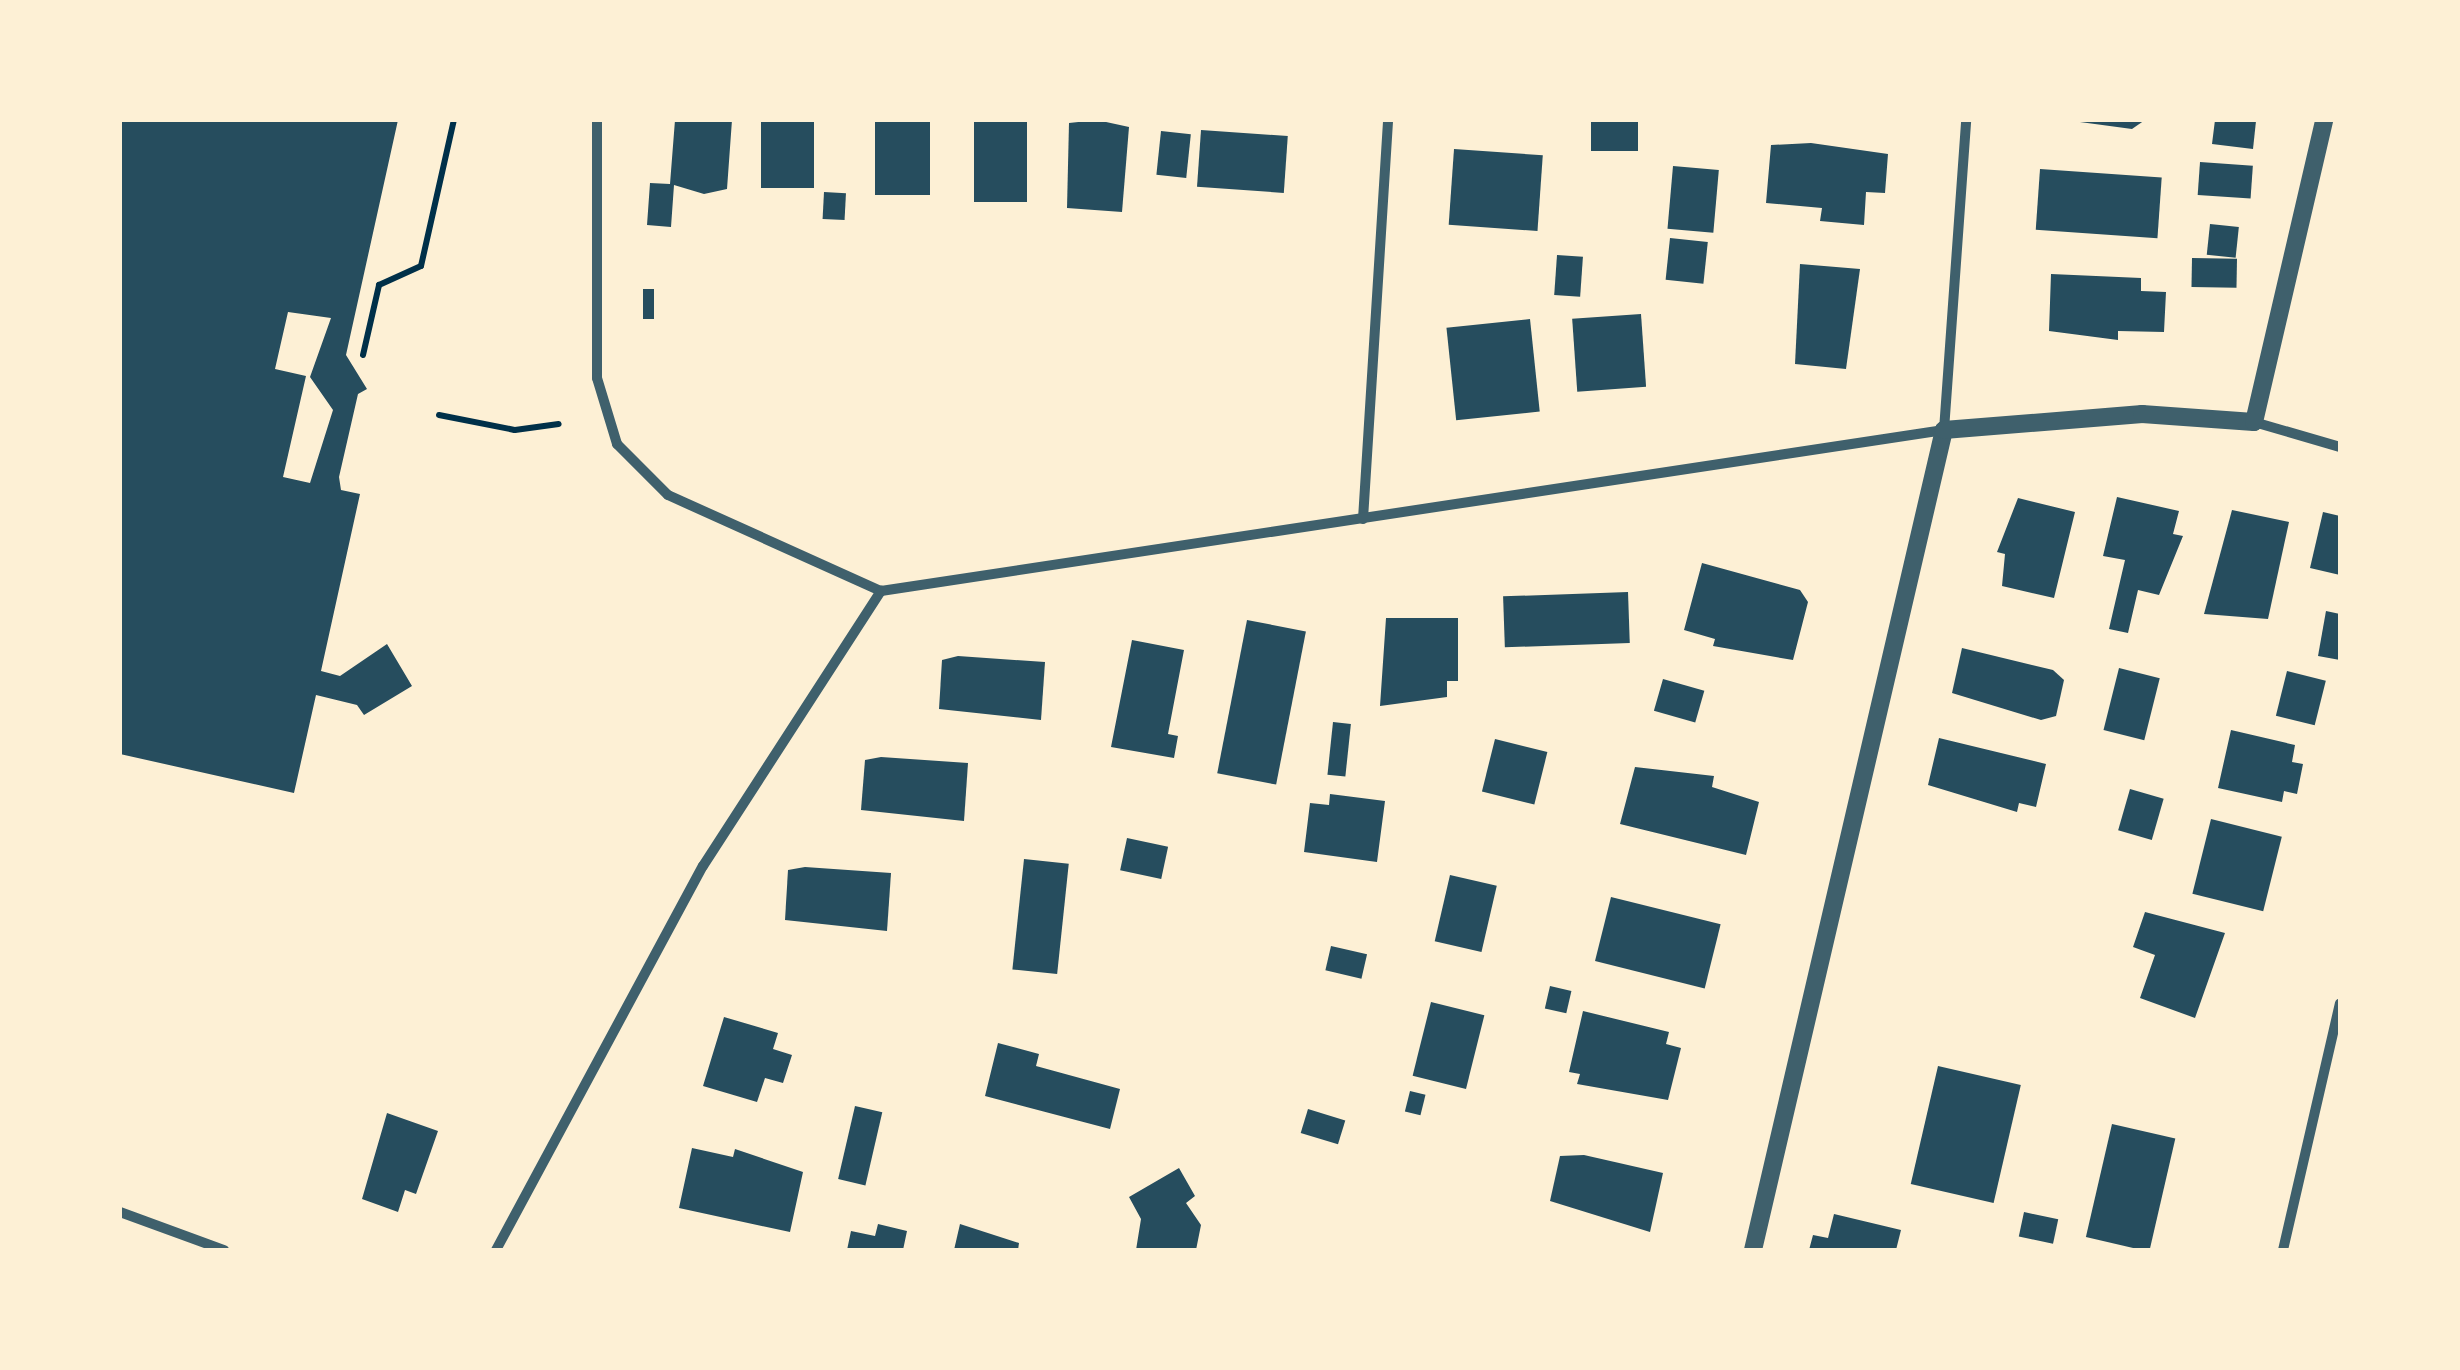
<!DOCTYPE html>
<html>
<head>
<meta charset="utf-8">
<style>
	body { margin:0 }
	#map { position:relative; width:2460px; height:1370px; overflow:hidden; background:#fdf0d5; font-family:"Roboto Condensed",sans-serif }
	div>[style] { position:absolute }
	.building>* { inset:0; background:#264d5e; transform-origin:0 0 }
	.path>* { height:6px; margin:-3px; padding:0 3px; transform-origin:3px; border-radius:3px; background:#003049 }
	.minor>* { height:10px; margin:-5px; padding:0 5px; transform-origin:5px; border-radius:5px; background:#3f606c }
	.tertiary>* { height:18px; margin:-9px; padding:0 9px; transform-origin:9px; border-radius:9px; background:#3f606c }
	span { translate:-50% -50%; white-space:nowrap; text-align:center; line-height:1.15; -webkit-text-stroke:8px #fdf0d5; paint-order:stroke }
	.frame { position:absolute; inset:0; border:122px solid #fdf0d5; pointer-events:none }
</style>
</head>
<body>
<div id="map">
	<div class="building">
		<div style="clip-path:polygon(evenodd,120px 120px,398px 120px,346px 355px,367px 389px,358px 394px,339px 477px,341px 490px,360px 494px,321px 671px,340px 676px,387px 644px,412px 686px,364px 715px,357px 705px,316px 695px,294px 793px,120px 754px,120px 120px,288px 312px,331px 318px,310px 377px,333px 410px,310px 483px,283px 477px,306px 376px,275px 369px,288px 312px)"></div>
		<div style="clip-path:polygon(675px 120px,732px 120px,727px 189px,704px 194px,674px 185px,671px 227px,647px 225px,650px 183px,670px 184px)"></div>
		<div style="left:761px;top:120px;width:53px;height:68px"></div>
		<div style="left:875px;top:120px;width:55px;height:75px"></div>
		<div style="left:974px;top:120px;width:53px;height:82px"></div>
		<div style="clip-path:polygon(1097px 120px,1129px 127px,1122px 212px,1067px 208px,1069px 123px)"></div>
		<div style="left:1591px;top:120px;width:47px;height:31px"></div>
		<div style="clip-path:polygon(2065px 120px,2145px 120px,2132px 129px)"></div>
		<div style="clip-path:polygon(2215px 120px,2256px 121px,2253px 149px,2212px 144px)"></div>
		<div style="left:1201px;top:130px;width:87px;height:57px;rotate:4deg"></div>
		<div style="left:1161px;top:131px;width:30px;height:44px;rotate:6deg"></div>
		<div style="clip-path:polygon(1811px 143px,1888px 154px,1885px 193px,1866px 192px,1864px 225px,1820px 221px,1822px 208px,1766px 203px,1771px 145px)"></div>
		<div style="left:1454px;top:149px;width:89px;height:76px;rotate:4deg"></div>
		<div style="left:2200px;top:162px;width:53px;height:33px;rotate:4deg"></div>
		<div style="left:1673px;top:166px;width:46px;height:63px;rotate:5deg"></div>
		<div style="left:2040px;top:169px;width:122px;height:61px;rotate:4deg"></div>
		<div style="left:824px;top:192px;width:22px;height:27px;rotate:3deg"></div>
		<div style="left:2210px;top:224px;width:29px;height:31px;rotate:6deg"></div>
		<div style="left:1670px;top:238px;width:38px;height:42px;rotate:6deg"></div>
		<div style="left:1557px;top:255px;width:26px;height:40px;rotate:4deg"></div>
		<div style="left:2192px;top:258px;width:45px;height:29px;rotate:1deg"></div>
		<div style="clip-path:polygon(1800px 264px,1860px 269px,1846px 369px,1795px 364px)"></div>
		<div style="clip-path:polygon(2051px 274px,2141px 278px,2141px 291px,2166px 292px,2164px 332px,2118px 331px,2118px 340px,2049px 331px)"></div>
		<div style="left:643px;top:289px;width:11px;height:30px"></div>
		<div style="left:1641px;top:314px;width:73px;height:69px;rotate:86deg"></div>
		<div style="left:1530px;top:319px;width:93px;height:84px;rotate:84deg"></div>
		<div style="clip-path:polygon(2117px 497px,2179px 511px,2173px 534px,2183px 536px,2159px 595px,2138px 590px,2128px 633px,2109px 629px,2125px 560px,2103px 556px)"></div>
		<div style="clip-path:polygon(2018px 498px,2075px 512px,2054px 598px,2002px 586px,2005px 554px,1997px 552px)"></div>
		<div style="clip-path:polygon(2232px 510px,2289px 522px,2268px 619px,2204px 614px)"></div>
		<div style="clip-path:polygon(2323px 512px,2340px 516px,2340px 575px,2310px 568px)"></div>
		<div style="clip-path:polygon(1702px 563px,1800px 590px,1808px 602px,1793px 660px,1713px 646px,1715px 639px,1684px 630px)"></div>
		<div style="left:1628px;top:592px;width:51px;height:125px;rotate:88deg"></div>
		<div style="clip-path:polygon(2326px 611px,2340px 614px,2340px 660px,2318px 656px)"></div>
		<div style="clip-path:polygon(1386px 618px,1458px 618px,1458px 681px,1447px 681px,1447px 697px,1380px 706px)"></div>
		<div style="left:1247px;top:620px;width:60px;height:156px;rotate:11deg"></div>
		<div style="clip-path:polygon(1132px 640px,1184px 650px,1168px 734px,1178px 736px,1174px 758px,1111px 747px)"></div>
		<div style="clip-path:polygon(1962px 648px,2053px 670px,2064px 680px,2056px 716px,2041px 720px,1952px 693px)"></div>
		<div style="clip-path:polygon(958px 656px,1045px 662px,1041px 720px,939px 709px,942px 660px)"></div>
		<div style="left:2119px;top:668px;width:42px;height:64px;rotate:14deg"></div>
		<div style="left:2287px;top:671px;width:40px;height:46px;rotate:14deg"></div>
		<div style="left:1663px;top:679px;width:43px;height:33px;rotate:16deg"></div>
		<div style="left:1333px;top:722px;width:18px;height:53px;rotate:6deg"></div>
		<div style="clip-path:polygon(2231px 730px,2295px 745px,2292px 762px,2303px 764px,2297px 794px,2284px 791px,2282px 802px,2218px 788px)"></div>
		<div style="clip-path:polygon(1939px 738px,2046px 764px,2036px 807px,2019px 803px,2017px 812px,1928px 785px)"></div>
		<div style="left:1495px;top:739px;width:54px;height:54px;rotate:14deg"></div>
		<div style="clip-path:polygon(881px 757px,968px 763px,964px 821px,861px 810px,865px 760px)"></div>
		<div style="clip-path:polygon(1635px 767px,1714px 776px,1712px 787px,1759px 802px,1746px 855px,1620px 824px)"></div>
		<div style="left:2130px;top:789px;width:35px;height:43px;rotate:16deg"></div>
		<div style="clip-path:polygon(1330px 794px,1385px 801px,1377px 862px,1304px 852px,1310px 803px,1329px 805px)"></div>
		<div style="left:2211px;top:819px;width:73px;height:77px;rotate:14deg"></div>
		<div style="left:1127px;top:838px;width:42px;height:33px;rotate:12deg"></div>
		<div style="left:1024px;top:859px;width:45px;height:111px;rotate:6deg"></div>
		<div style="clip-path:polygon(805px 867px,891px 873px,887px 931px,785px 920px,788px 870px)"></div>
		<div style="left:1450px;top:875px;width:48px;height:68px;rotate:13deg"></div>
		<div style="left:1611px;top:897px;width:113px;height:66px;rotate:14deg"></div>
		<div style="clip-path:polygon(2145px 912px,2225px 933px,2195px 1018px,2140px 998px,2155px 955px,2133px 947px)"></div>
		<div style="left:1331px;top:946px;width:37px;height:25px;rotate:13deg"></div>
		<div style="left:1550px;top:986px;width:22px;height:23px;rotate:13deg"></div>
		<div style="left:1431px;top:1002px;width:55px;height:76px;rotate:14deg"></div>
		<div style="clip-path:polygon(1583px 1011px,1669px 1032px,1666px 1044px,1681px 1048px,1668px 1100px,1577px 1084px,1580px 1074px,1569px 1072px)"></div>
		<div style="clip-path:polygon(724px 1017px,778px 1033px,773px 1049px,792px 1055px,783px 1083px,765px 1078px,757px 1102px,703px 1086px)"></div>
		<div style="clip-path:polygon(998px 1043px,1039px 1054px,1036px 1066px,1120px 1089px,1110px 1129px,985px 1096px)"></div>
		<div style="left:1938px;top:1066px;width:85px;height:121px;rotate:13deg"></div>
		<div style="left:1410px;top:1091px;width:16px;height:21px;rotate:14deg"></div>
		<div style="left:855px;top:1106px;width:28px;height:75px;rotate:13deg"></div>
		<div style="left:1308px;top:1109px;width:39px;height:25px;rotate:17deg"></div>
		<div style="clip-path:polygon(387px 1113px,438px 1131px,416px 1194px,405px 1190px,398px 1212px,362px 1199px)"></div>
		<div style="left:2112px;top:1124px;width:65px;height:116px;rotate:13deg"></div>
		<div style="clip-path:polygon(692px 1148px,733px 1157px,735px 1149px,803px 1172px,790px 1232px,679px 1208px)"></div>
		<div style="clip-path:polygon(1584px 1155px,1663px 1173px,1650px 1232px,1550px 1201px,1560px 1156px)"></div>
		<div style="clip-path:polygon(1179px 1168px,1195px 1196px,1186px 1203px,1201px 1225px,1196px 1250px,1136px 1250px,1141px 1219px,1129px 1197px)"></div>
		<div style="left:2024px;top:1212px;width:35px;height:25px;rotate:12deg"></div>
		<div style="clip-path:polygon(1834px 1214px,1901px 1230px,1896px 1250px,1809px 1250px,1813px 1235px,1828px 1238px)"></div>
		<div style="clip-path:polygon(878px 1224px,907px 1231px,903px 1250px,847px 1250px,851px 1231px,875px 1236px)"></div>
		<div style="clip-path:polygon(960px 1224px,1019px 1243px,1018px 1250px,954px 1250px)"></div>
	</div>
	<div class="path">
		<div style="left:363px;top:355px;width:72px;rotate:-77.1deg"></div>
		<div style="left:379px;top:285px;width:46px;rotate:-24.3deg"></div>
		<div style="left:421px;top:266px;width:150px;rotate:-77.3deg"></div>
		<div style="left:439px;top:415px;width:77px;rotate:11.2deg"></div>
		<div style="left:515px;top:430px;width:44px;rotate:-7.8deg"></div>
	</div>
	<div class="minor">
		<div style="left:597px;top:120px;width:258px;rotate:90deg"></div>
		<div style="left:597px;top:378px;width:69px;rotate:73.1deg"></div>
		<div style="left:617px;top:444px;width:72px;rotate:45deg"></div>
		<div style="left:668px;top:495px;width:234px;rotate:24.3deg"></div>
		<div style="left:2254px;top:422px;width:90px;rotate:16.2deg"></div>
		<div style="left:1363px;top:519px;width:400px;rotate:-86.4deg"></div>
		<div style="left:120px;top:1212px;width:111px;rotate:20.1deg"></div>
		<div style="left:496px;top:1250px;width:436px;rotate:-61.7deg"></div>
		<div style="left:703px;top:866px;width:328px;rotate:-57.1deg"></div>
		<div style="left:881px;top:591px;width:1075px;rotate:-8.61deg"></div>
		<div style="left:1944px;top:430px;width:311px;rotate:-85.9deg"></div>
		<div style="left:2283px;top:1250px;width:253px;rotate:-77deg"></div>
	</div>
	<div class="tertiary">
		<div style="left:1753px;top:1250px;width:842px;rotate:-76.89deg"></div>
		<div style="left:1944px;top:430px;width:199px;rotate:-4.6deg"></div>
		<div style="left:2142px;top:414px;width:112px;rotate:4.1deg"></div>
		<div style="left:2254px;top:422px;width:310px;rotate:-76.9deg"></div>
	</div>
	<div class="frame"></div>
</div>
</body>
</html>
